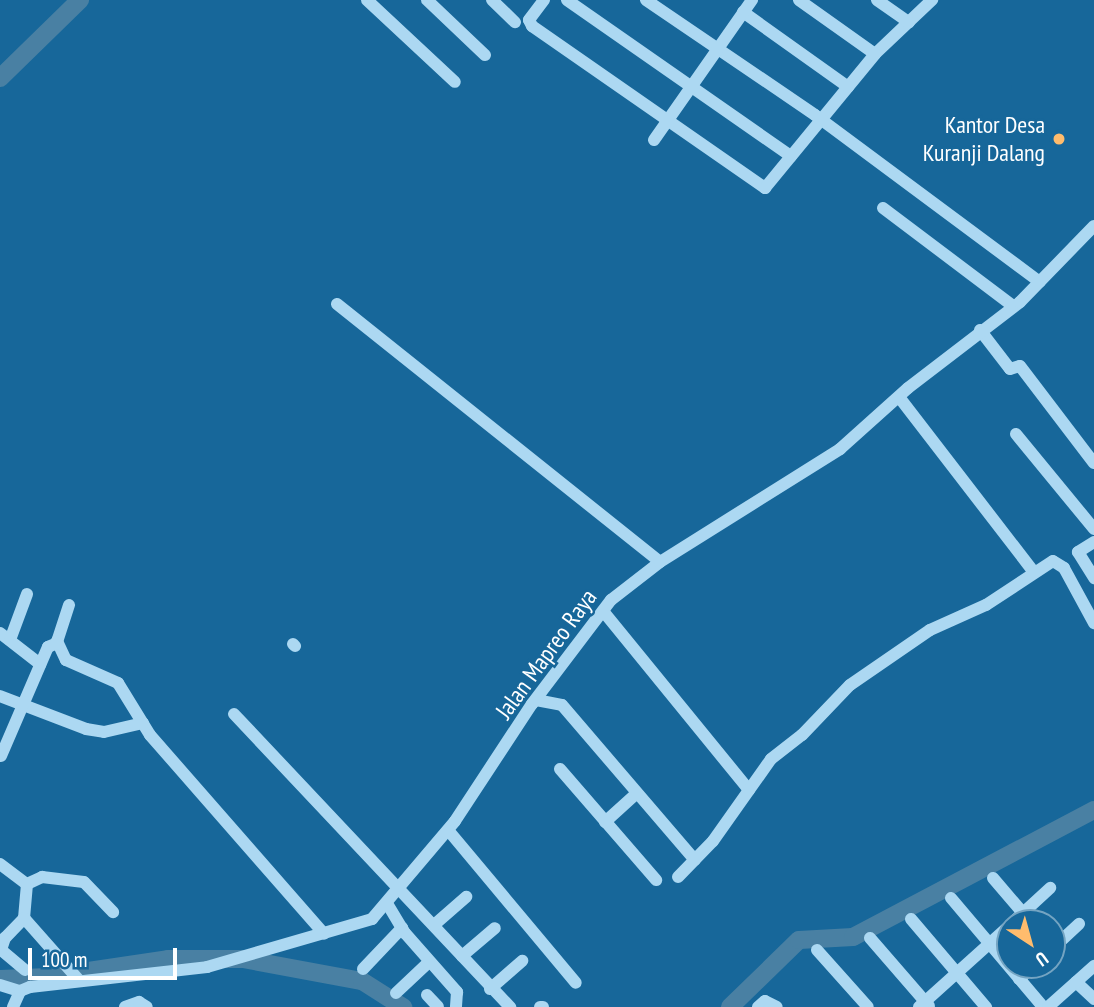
<!DOCTYPE html>
<html>
<head>
<meta charset="utf-8">
<style>
	body { margin:0 }
	#map { position:relative; width:1094px; height:1007px; overflow:hidden; background:#17679a; font-family:"PT Sans Narrow",sans-serif }
	div>[style] { position:absolute }
	.river>* { height:18px; margin:-9px; padding:0 9px; transform-origin:9px; border-radius:9px; background:#4980a3 }
	.minor>* { height:12px; margin:-6px; padding:0 6px; transform-origin:6px; border-radius:6px; background:#acd8f2 }
	.dots>* { width:19px; height:19px; translate:-50% -50%; box-sizing:border-box; border:4px solid #17679a; border-radius:50% }
	span { translate:-50% -50%; white-space:nowrap; text-align:center; line-height:1.15; -webkit-text-stroke:5px #17679a; paint-order:stroke }
	.poi-label { font-size:24px; color:#fff }
	.right { translate:-100% -50%; text-align:right }
	.street-label { font-size:24px; color:#fff }
	.north { position:absolute; left:996px; top:909px; width:70px; height:70px; box-sizing:border-box; background:#17679a; border:2px solid #74a4c2; border-radius:50%; rotate:144deg; font-size:19px; font-weight:700; line-height:28px; text-align:center; color:#fff }
	.north::after { content:''; display:block; margin:auto; width:24px; height:32px; background:#ffbc6d; clip-path:polygon(50% 0,100% 100%,50% 72%,0 100%) }
	.scale { position:absolute; left:28px; top:948px; width:149px; height:32px; box-sizing:border-box; border:4px solid #fff; border-top:0; padding-left:9px; font-size:21px; line-height:24px; white-space:nowrap; color:#fff; -webkit-text-stroke:5px #17679a; paint-order:stroke }
</style>
</head>
<body>
<div id="map">
	<div class="river">
		<div style="left:0;top:78px;width:112px;rotate:-44.3deg"></div>
		<div style="left:0;top:979px;width:48px;rotate:-2.4deg"></div>
		<div style="left:48px;top:977px;width:121px;rotate:-8.5deg"></div>
		<div style="left:168px;top:959px;width:75px"></div>
		<div style="left:243px;top:959px;width:121px;rotate:10.5deg"></div>
		<div style="left:362px;top:981px;width:49px;rotate:32.4deg"></div>
		<div style="left:730px;top:1007px;width:96px;rotate:-44.2deg"></div>
		<div style="left:799px;top:940px;width:54px;rotate:-3.2deg"></div>
		<div style="left:853px;top:937px;width:272px;rotate:-27.8deg"></div>
	</div>
	<div class="minor">
		<div style="left:367px;top:0;width:120px;rotate:43deg"></div>
		<div style="left:427px;top:0;width:80px;rotate:43.5deg"></div>
		<div style="left:492px;top:0;width:32px;rotate:44deg"></div>
		<div style="left:544px;top:0;width:25px;rotate:127deg"></div>
		<div style="left:529px;top:20px;width:7px;rotate:63deg"></div>
		<div style="left:532px;top:26px;width:284px;rotate:34.8deg"></div>
		<div style="left:765px;top:188px;width:173px;rotate:-50.6deg"></div>
		<div style="left:875px;top:54px;width:79px;rotate:-43.5deg"></div>
		<div style="left:567px;top:0;width:273px;rotate:34.9deg"></div>
		<div style="left:646px;top:0;width:204px;rotate:34.2deg"></div>
		<div style="left:815px;top:115px;width:280px;rotate:36.6deg"></div>
		<div style="left:799px;top:0;width:93px;rotate:35.4deg"></div>
		<div style="left:877px;top:0;width:39px;rotate:35deg"></div>
		<div style="left:743px;top:12px;width:129px;rotate:35.5deg"></div>
		<div style="left:654px;top:140px;width:171px;rotate:-55deg"></div>
		<div style="left:883px;top:208px;width:163px;rotate:37deg"></div>
		<div style="left:337px;top:304px;width:413px;rotate:38.6deg"></div>
		<div style="left:980px;top:330px;width:49px;rotate:52.4deg"></div>
		<div style="left:1010px;top:369px;width:10px;rotate:-17deg"></div>
		<div style="left:1020px;top:366px;width:122px;rotate:52.7deg"></div>
		<div style="left:899px;top:397px;width:218px;rotate:52.4deg"></div>
		<div style="left:1016px;top:434px;width:123px;rotate:50.6deg"></div>
		<div style="left:1094px;top:542px;width:19px;rotate:148deg"></div>
		<div style="left:1078px;top:552px;width:31px;rotate:58deg"></div>
		<div style="left:69px;top:605px;width:38px;rotate:108deg"></div>
		<div style="left:57px;top:641px;width:21px;rotate:65deg"></div>
		<div style="left:66px;top:660px;width:57px;rotate:23.9deg"></div>
		<div style="left:118px;top:683px;width:61px;rotate:58.4deg"></div>
		<div style="left:150px;top:735px;width:264px;rotate:48.8deg"></div>
		<div style="left:603px;top:611px;width:231px;rotate:50.8deg"></div>
		<div style="left:0;top:633px;width:51px;rotate:37.8deg"></div>
		<div style="left:10px;top:640px;width:49px;rotate:-69.7deg"></div>
		<div style="left:293px;top:644px;width:3px;rotate:45deg"></div>
		<div style="left:0;top:696px;width:92px;rotate:21deg"></div>
		<div style="left:86px;top:729px;width:18px;rotate:9deg"></div>
		<div style="left:104px;top:732px;width:40px;rotate:-13deg"></div>
		<div style="left:536px;top:700px;width:26px;rotate:11deg"></div>
		<div style="left:562px;top:705px;width:204px;rotate:49.4deg"></div>
		<div style="left:234px;top:714px;width:403px;rotate:46.7deg"></div>
		<div style="left:1px;top:756px;width:119px;rotate:-66.7deg"></div>
		<div style="left:48px;top:647px;width:10px;rotate:-24deg"></div>
		<div style="left:560px;top:769px;width:147px;rotate:49.1deg"></div>
		<div style="left:605px;top:822px;width:43px;rotate:-42.2deg"></div>
		<div style="left:448px;top:830px;width:199px;rotate:50.1deg"></div>
		<div style="left:0;top:864px;width:34px;rotate:37deg"></div>
		<div style="left:27px;top:884px;width:34px;rotate:95deg"></div>
		<div style="left:678px;top:877px;width:50px;rotate:-45.8deg"></div>
		<div style="left:713px;top:841px;width:100px;rotate:-54.7deg"></div>
		<div style="left:771px;top:759px;width:39px;rotate:-38deg"></div>
		<div style="left:802px;top:735px;width:69px;rotate:-46.2deg"></div>
		<div style="left:850px;top:685px;width:97px;rotate:-34.5deg"></div>
		<div style="left:930px;top:630px;width:61px;rotate:-24.1deg"></div>
		<div style="left:986px;top:605px;width:80px;rotate:-33.3deg"></div>
		<div style="left:1053px;top:561px;width:13px;rotate:32deg"></div>
		<div style="left:1064px;top:568px;width:63px;rotate:61.4deg"></div>
		<div style="left:993px;top:878px;width:46px;rotate:49.4deg"></div>
		<div style="left:27px;top:884px;width:17px;rotate:-25deg"></div>
		<div style="left:42px;top:877px;width:42px;rotate:6.8deg"></div>
		<div style="left:84px;top:882px;width:42px;rotate:46deg"></div>
		<div style="left:951px;top:898px;width:143px;rotate:49.8deg"></div>
		<div style="left:388px;top:905px;width:33px;rotate:59deg"></div>
		<div style="left:405px;top:933px;width:79px;rotate:48.6deg"></div>
		<div style="left:457px;top:992px;width:15px;rotate:94deg"></div>
		<div style="left:911px;top:919px;width:116px;rotate:49.6deg"></div>
		<div style="left:1012px;top:923px;width:52px;rotate:-42.6deg"></div>
		<div style="left:434px;top:925px;width:43px;rotate:-41.2deg"></div>
		<div style="left:870px;top:938px;width:90px;rotate:49.1deg"></div>
		<div style="left:1052px;top:949px;width:37px;rotate:-43deg"></div>
		<div style="left:817px;top:950px;width:76px;rotate:48.2deg"></div>
		<div style="left:462px;top:956px;width:43px;rotate:-40.3deg"></div>
		<div style="left:363px;top:969px;width:57px;rotate:-46.4deg"></div>
		<div style="left:25px;top:970px;width:31px;rotate:-140deg"></div>
		<div style="left:1px;top:950px;width:13px;rotate:-72deg"></div>
		<div style="left:5px;top:938px;width:28px;rotate:-46deg"></div>
		<div style="left:24px;top:918px;width:81px;rotate:48.5deg"></div>
		<div style="left:1019px;top:979px;width:21px;rotate:-41deg"></div>
		<div style="left:1076px;top:982px;width:25px;rotate:43deg"></div>
		<div style="left:0;top:985px;width:21px;rotate:17deg"></div>
		<div style="left:490px;top:989px;width:43px;rotate:-41.2deg"></div>
		<div style="left:396px;top:993px;width:45px;rotate:-43.2deg"></div>
		<div style="left:427px;top:995px;width:16px;rotate:47deg"></div>
		<div style="left:13px;top:1007px;width:17px;rotate:-66deg"></div>
		<div style="left:20px;top:991px;width:11px;rotate:-22deg"></div>
		<div style="left:30px;top:987px;width:178px;rotate:-6.4deg"></div>
		<div style="left:207px;top:967px;width:172px;rotate:-16.2deg"></div>
		<div style="left:372px;top:919px;width:128px;rotate:-49.7deg"></div>
		<div style="left:455px;top:821px;width:140px;rotate:-56.7deg"></div>
		<div style="left:532px;top:704px;width:131px;rotate:-52.8deg"></div>
		<div style="left:611px;top:600px;width:62px;rotate:-37.8deg"></div>
		<div style="left:660px;top:562px;width:213px;rotate:-32.1deg"></div>
		<div style="left:840px;top:449px;width:91px;rotate:-41.9deg"></div>
		<div style="left:908px;top:388px;width:141px;rotate:-37.5deg"></div>
		<div style="left:1020px;top:302px;width:106px;rotate:-45.8deg"></div>
		<div style="left:125px;top:1007px;width:15px;rotate:-20deg"></div>
		<div style="left:139px;top:1002px;width:9px;rotate:32deg"></div>
		<div style="left:540px;top:1007px;width:3px"></div>
		<div style="left:758px;top:1007px;width:9px;rotate:-41deg"></div>
		<div style="left:765px;top:1001px;width:13px;rotate:27deg"></div>
		<div style="left:919px;top:1007px;width:122px;rotate:-42deg"></div>
		<div style="left:1048px;top:1007px;width:62px;rotate:-41.7deg"></div>
	</div>
	<div class="dots">
		<div style="left:1059px;top:139px;background:#ffbc6d"></div>
	</div>
	<div class="poi-label">
		<span class="right" style="left:1045px;top:139px">Kantor Desa<br>Kuranji Dalang</span>
	</div>
	<div class="street-label">
		<span style="left:546px;top:654px;rotate:-54deg">Jalan Mapreo Raya</span>
	</div>
	<div class="north">U</div>
	<div class="scale">100 m</div>
</div>
</body>
</html>
